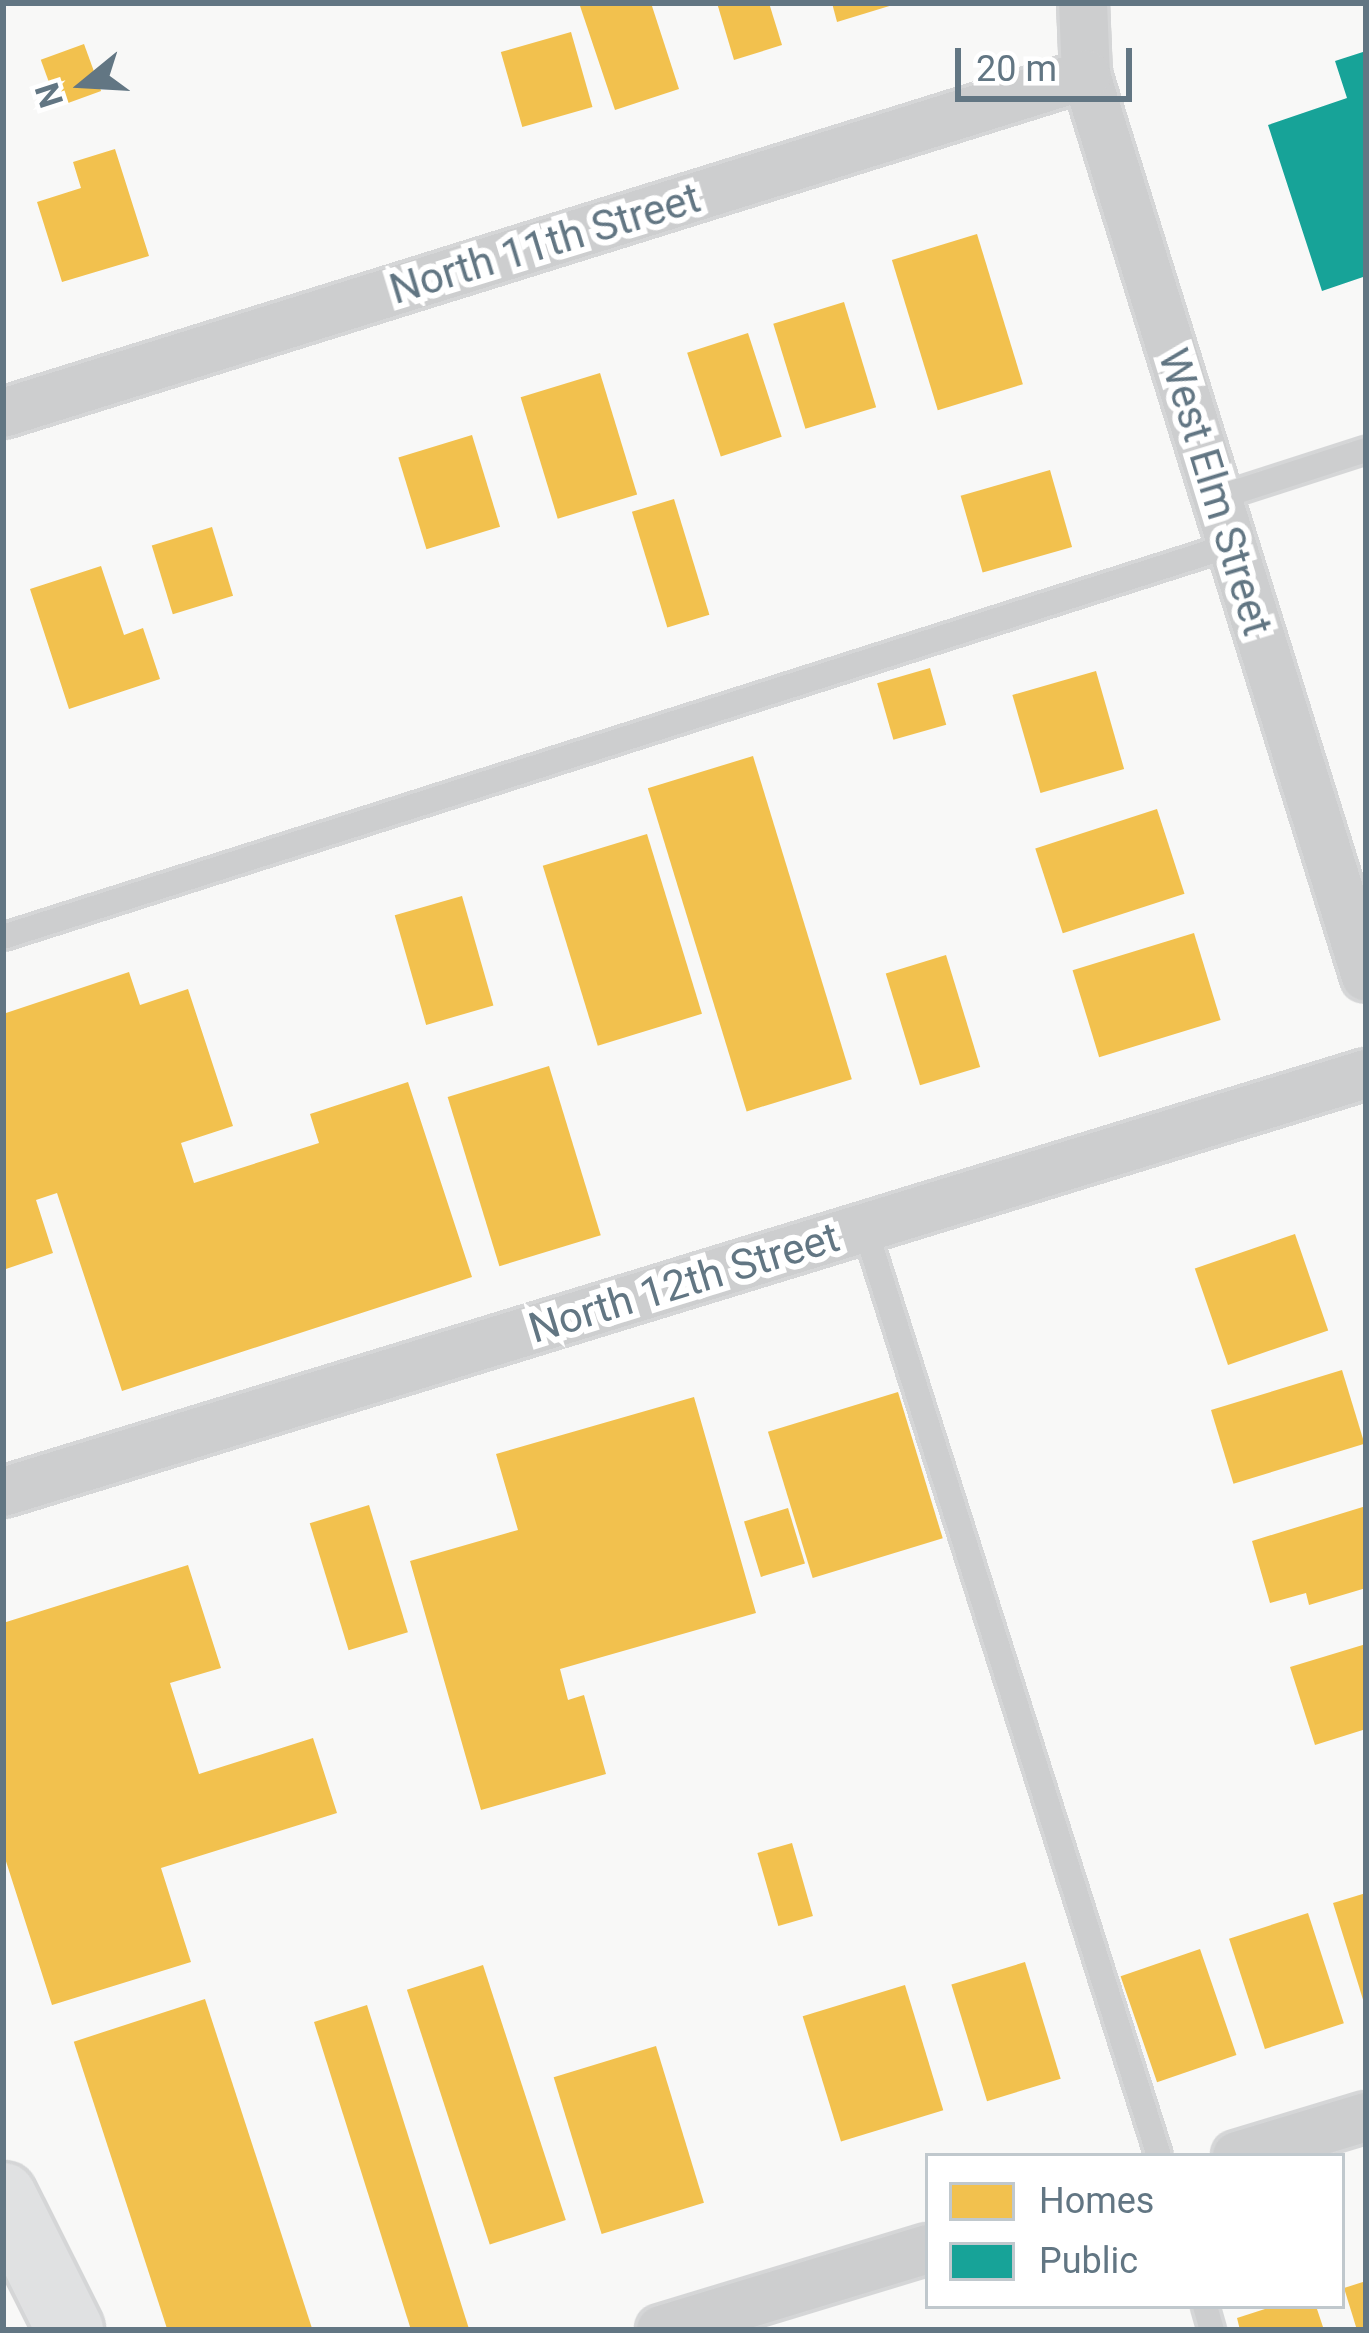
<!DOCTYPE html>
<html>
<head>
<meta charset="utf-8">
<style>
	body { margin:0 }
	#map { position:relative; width:1369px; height:2333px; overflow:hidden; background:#f8f8f7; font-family:Roboto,sans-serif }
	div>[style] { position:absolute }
	.homes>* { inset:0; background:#f2c14e; transform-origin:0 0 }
	.public>* { inset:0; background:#17a398 }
	.roads { filter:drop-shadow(3px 0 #d5d6d7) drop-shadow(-3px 0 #d5d6d7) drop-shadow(0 3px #d5d6d7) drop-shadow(0 -3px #d5d6d7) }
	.lane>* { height:24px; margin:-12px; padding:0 12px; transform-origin:12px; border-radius:12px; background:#cdcecf }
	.street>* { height:48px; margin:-24px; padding:0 24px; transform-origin:24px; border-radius:24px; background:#cdcecf }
	.secondary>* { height:66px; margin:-33px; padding:0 33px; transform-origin:33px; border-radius:33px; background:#e0e1e2 }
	span { translate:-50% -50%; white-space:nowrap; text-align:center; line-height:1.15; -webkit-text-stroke:12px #fff; paint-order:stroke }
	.street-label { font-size:42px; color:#627683 }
	.frame { position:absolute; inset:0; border:6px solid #627683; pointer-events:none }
	.legend { position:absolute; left:925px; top:2153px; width:420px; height:156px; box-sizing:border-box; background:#fff; border:3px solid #c0c8cd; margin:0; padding:15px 21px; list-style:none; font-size:36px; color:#627683 }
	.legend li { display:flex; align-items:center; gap:24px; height:60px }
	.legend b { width:60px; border:3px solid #c0c8cd }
	.north { position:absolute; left:24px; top:24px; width:120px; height:120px; -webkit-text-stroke:9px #fff; paint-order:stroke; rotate:252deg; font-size:33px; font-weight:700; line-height:48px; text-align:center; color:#627683 }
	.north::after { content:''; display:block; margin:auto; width:42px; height:54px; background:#627683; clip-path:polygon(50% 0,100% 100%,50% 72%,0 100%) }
	.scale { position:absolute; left:955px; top:48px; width:177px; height:54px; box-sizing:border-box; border:6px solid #627683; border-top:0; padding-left:15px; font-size:36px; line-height:42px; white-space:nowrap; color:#627683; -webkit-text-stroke:9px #fff; paint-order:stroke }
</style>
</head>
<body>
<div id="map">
	<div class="homes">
		<div style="clip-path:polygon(579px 3px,651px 3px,679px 89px,615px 110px)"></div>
		<div style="clip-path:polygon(717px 3px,769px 3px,782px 45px,734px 60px)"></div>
		<div style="clip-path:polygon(832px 3px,896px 3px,896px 4px,837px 22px)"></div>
		<div style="left:571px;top:32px;width:78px;height:73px;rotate:74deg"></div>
		<div style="left:84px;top:44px;width:50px;height:46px;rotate:70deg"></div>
		<div style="clip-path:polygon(115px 149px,149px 256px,62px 282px,37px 202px,81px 188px,73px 162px)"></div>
		<div style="left:977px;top:234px;width:157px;height:89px;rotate:73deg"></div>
		<div style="left:844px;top:302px;width:110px;height:74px;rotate:73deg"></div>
		<div style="left:748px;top:333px;width:109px;height:64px;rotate:72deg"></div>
		<div style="left:600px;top:373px;width:127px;height:83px;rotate:73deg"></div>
		<div style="left:472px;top:435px;width:96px;height:77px;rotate:73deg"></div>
		<div style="left:1050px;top:470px;width:80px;height:93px;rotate:74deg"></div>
		<div style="left:674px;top:499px;width:121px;height:44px;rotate:73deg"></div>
		<div style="left:212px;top:527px;width:72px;height:63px;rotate:73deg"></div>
		<div style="clip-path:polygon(101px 566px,124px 635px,143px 628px,160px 679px,69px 709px,30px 589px)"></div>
		<div style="left:930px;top:668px;width:59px;height:55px;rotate:74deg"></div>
		<div style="left:1096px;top:671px;width:102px;height:87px;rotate:74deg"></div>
		<div style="left:753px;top:756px;width:338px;height:110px;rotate:73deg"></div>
		<div style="left:1157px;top:809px;width:89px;height:128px;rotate:72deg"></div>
		<div style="left:647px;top:834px;width:188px;height:109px;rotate:73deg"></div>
		<div style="left:462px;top:896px;width:114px;height:70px;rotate:74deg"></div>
		<div style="left:1194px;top:933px;width:91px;height:127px;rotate:73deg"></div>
		<div style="left:946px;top:955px;width:117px;height:63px;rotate:73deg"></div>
		<div style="clip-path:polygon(129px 972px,140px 1005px,188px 989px,233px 1126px,181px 1143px,194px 1183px,319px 1143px,310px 1114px,408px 1082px,472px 1277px,122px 1391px,57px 1193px,36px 1200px,53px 1253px,3px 1270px,3px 1014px)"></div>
		<div style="left:549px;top:1066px;width:177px;height:106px;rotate:73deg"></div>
		<div style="left:1295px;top:1234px;width:102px;height:106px;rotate:71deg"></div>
		<div style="left:1342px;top:1370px;width:77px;height:137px;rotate:73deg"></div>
		<div style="left:898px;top:1392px;width:153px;height:136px;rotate:73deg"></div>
		<div style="clip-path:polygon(694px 1397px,756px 1613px,560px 1669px,568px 1700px,584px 1695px,606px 1774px,481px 1810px,410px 1561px,518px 1530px,496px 1454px)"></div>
		<div style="left:369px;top:1505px;width:133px;height:62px;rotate:73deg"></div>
		<div style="clip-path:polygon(1366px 1506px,1366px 1588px,1309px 1605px,1306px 1593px,1270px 1603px,1252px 1541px)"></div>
		<div style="left:788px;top:1508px;width:58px;height:46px;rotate:73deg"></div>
		<div style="clip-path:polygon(188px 1565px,221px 1668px,170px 1683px,199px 1774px,313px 1738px,337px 1813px,161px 1868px,191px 1962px,52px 2005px,3px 1852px,3px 1623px)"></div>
		<div style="clip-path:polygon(1366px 1644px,1366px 1729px,1315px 1745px,1290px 1667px)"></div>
		<div style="left:792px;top:1843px;width:76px;height:36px;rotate:74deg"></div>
		<div style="clip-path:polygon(1366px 1893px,1366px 2006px,1365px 2006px,1333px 1903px)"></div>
		<div style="left:1308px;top:1913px;width:116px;height:83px;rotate:72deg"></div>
		<div style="left:1200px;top:1949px;width:112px;height:84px;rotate:71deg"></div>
		<div style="left:1025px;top:1962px;width:122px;height:77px;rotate:73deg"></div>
		<div style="left:483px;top:1965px;width:268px;height:80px;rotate:72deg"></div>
		<div style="left:905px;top:1985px;width:131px;height:107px;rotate:73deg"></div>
		<div style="left:205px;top:1999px;width:348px;height:138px;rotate:72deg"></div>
		<div style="clip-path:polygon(367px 2005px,469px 2329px,466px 2330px,411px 2330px,314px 2022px)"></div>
		<div style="left:656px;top:2046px;width:164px;height:107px;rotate:73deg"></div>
		<div style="clip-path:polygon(1366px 2281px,1366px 2330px,1357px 2330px,1344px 2288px)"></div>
		<div style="clip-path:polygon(1274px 2306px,1316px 2306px,1324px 2330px,1240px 2330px,1237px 2318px)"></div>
	</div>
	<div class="public">
		<div style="clip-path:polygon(1366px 51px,1366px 276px,1322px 291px,1268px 125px,1347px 98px,1335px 61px)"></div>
	</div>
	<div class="roads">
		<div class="lane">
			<div style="left:1217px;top:498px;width:157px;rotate:-17.9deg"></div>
			<div style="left:3px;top:937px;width:1290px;rotate:-17.69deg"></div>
			<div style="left:865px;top:1228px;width:973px;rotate:72.42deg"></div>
			<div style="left:1205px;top:2306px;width:25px;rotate:74deg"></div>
		</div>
		<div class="street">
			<div style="left:1083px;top:3px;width:72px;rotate:87.6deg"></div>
			<div style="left:1086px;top:75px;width:944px;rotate:72.75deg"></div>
			<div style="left:3px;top:413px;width:1135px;rotate:-17.33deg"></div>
			<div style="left:3px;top:1492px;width:1426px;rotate:-17.05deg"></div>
			<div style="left:1237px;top:2156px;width:135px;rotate:-16.8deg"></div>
			<div style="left:661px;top:2330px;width:279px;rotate:-16.9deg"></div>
		</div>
		<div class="secondary">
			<div style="left:3px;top:2196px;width:150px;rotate:63.4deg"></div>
		</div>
	</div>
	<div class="street-label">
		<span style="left:545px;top:244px;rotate:-17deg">North 11th Street</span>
		<span style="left:1215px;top:492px;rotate:73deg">West Elm Street</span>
		<span style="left:684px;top:1283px;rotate:-17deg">North 12th Street</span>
	</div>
	<div class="frame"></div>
	<ul class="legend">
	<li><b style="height:33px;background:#f2c14e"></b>Homes</li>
	<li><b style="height:33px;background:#17a398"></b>Public</li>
	</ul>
	<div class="north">N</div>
	<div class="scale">20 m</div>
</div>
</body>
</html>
